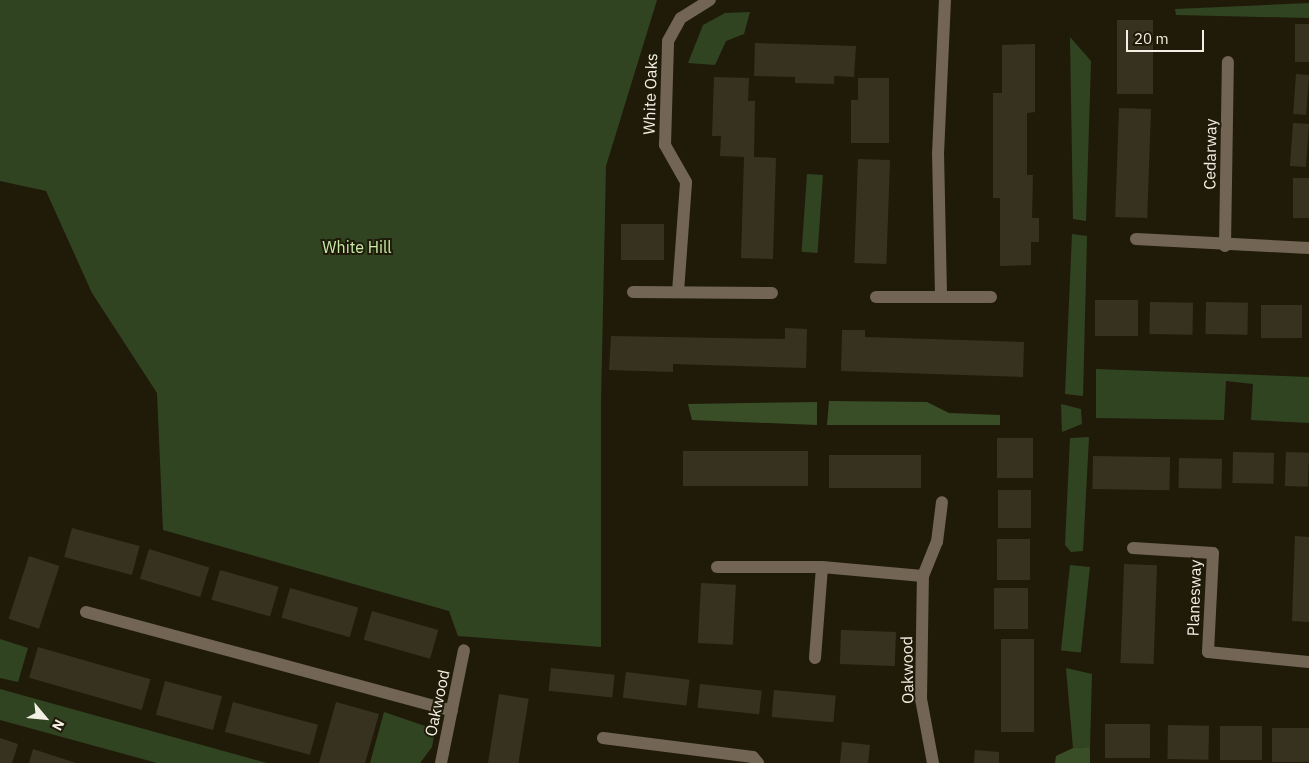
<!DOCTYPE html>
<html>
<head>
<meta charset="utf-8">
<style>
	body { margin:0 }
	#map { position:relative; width:1309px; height:763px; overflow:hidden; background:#201b09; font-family:"IBM Plex Sans",sans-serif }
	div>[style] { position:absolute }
	.green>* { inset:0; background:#314421; transform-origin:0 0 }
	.forest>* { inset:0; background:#394e27 }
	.building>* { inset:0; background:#373220; transform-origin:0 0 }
	.minor>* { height:12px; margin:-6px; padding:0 6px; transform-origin:6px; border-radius:6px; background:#726554 }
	span { translate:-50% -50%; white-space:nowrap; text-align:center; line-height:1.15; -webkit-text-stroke:4px #201b09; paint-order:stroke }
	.street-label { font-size:16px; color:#f3efe4 }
	.park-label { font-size:16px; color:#c6eca8 }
	.north { position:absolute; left:20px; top:693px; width:50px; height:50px; -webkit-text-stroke:4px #201b09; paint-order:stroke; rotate:118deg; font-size:14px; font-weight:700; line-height:20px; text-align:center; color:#f3efe4 }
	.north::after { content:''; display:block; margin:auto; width:18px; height:22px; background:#f3efe4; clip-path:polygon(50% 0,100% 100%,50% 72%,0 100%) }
	.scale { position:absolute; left:1126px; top:30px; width:78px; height:22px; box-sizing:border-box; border:2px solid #f3efe4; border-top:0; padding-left:6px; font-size:15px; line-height:18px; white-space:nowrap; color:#f3efe4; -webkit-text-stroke:4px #201b09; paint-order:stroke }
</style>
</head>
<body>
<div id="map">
	<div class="green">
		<div style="clip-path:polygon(0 0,657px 0,606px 166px,601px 401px,601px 647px,458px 636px,449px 611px,163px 530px,157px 393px,92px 293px,46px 191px,0 181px)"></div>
		<div style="clip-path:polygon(1309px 3px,1309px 18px,1176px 15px,1175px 9px)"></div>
		<div style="clip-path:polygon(750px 12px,744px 34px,726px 41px,715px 65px,688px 63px,703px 25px,725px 13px)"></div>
		<div style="clip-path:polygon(1070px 37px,1091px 61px,1086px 221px,1073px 219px)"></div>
		<div style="left:807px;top:174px;width:16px;height:78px;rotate:4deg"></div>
		<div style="clip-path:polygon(1072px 234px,1087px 236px,1083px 396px,1065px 394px)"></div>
		<div style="clip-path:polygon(1096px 369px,1309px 377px,1309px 423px,1251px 420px,1253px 384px,1226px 381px,1224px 420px,1096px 418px)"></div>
		<div style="clip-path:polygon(1061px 404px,1081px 409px,1082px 424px,1062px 432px)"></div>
		<div style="clip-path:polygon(1089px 437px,1083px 551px,1071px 552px,1065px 545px,1070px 438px)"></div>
		<div style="left:1070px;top:565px;width:20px;height:86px;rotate:6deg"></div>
		<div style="clip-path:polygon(0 639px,28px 648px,18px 682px,0 678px)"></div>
		<div style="clip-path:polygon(1066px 668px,1092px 674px,1090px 747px,1073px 748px)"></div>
		<div style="clip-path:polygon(0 689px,267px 763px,157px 763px,0 720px)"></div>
		<div style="clip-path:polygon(384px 712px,428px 727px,434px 736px,432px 747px,420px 763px,370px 763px)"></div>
	</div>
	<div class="forest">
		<div style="clip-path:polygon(829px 401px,927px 402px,949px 413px,1000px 415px,1000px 425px,827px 425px)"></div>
		<div style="clip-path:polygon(817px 402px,817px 425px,692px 420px,688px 404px)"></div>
		<div style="clip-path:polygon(1090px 747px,1090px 763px,1055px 763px,1056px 756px,1073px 748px)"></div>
	</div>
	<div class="building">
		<div style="left:1117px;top:20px;width:36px;height:74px"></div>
		<div style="left:1295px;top:24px;width:14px;height:38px"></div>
		<div style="clip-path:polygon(755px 43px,856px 46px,854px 77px,834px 76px,834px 84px,795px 83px,795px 77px,754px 76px)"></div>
		<div style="clip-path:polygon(1035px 44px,1035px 112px,1027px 113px,1027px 175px,1033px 175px,1032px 218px,1039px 218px,1039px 242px,1031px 242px,1031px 265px,1000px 266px,1000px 198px,993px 198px,993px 93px,1002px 93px,1002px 45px)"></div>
		<div style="left:1296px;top:74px;width:13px;height:40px;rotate:4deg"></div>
		<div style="clip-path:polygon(714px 77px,749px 78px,748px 101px,755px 101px,754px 157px,776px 158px,773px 259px,741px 258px,744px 157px,720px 156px,721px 136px,712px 136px)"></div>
		<div style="clip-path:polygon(858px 78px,889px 78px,889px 143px,851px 143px,851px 100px,858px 100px)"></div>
		<div style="left:1119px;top:108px;width:32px;height:109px;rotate:2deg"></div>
		<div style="left:1293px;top:123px;width:16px;height:43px;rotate:4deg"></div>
		<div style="left:858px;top:159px;width:32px;height:104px;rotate:2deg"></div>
		<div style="left:1293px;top:178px;width:16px;height:40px"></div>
		<div style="left:621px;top:224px;width:43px;height:36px"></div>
		<div style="left:1095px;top:300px;width:43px;height:36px"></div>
		<div style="left:1150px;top:302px;width:43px;height:32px;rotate:1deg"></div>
		<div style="left:1206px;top:302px;width:42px;height:32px;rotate:1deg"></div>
		<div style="left:1261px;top:305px;width:41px;height:33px"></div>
		<div style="clip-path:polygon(785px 328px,807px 329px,806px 368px,673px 364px,673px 372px,609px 370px,611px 336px,785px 339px)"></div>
		<div style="clip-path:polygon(842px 330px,865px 330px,865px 337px,1024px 342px,1023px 377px,841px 371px)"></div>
		<div style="left:997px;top:438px;width:36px;height:40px"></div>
		<div style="left:683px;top:451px;width:125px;height:35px"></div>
		<div style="left:1233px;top:452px;width:41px;height:31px;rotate:1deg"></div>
		<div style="left:1286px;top:452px;width:23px;height:34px;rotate:2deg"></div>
		<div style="left:829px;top:455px;width:92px;height:33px"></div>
		<div style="left:1093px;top:456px;width:77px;height:33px;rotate:1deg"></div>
		<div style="left:1179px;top:458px;width:43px;height:30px;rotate:1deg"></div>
		<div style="left:998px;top:490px;width:33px;height:38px"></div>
		<div style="left:72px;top:528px;width:70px;height:30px;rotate:15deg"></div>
		<div style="clip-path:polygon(1295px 536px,1309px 537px,1309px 622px,1292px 621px)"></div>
		<div style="left:997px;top:539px;width:33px;height:41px"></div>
		<div style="left:149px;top:549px;width:63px;height:31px;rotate:17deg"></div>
		<div style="left:29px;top:556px;width:32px;height:66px;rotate:18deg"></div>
		<div style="left:1124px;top:564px;width:33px;height:99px;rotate:2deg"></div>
		<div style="left:220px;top:570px;width:61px;height:31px;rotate:16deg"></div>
		<div style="left:701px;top:583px;width:35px;height:60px;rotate:3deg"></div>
		<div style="left:290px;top:588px;width:71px;height:31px;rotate:16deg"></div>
		<div style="left:994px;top:588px;width:34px;height:41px"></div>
		<div style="left:372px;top:611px;width:69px;height:30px;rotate:16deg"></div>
		<div style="left:841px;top:630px;width:55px;height:34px;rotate:2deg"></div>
		<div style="left:1001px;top:639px;width:33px;height:93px"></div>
		<div style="left:38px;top:647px;width:117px;height:32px;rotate:16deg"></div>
		<div style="left:551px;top:668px;width:64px;height:23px;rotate:6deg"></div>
		<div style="left:626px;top:672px;width:64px;height:26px;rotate:7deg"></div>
		<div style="left:165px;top:681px;width:59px;height:35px;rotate:15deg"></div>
		<div style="left:700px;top:684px;width:62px;height:24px;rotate:6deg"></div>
		<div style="left:774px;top:690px;width:62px;height:27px;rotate:5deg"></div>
		<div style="left:499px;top:694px;width:30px;height:70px;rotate:9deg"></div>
		<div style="left:233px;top:702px;width:88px;height:31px;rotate:15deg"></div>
		<div style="clip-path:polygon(336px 702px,379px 714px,365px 763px,319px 763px)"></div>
		<div style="left:1105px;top:724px;width:45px;height:34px"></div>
		<div style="left:1168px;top:725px;width:41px;height:34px;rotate:1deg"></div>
		<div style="left:1220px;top:726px;width:42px;height:34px"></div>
		<div style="left:1272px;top:728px;width:37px;height:34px"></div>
		<div style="clip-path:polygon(0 738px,18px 744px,12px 763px,0 763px)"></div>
		<div style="clip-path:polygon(842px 742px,870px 745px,868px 763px,840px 763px)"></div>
		<div style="clip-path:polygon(33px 749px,76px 763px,29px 763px)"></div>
		<div style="clip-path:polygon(975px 750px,999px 752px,999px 763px,974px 763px)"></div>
	</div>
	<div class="minor">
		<div style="left:1136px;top:239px;width:173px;rotate:3deg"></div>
		<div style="left:1225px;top:246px;width:184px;rotate:-89.1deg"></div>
		<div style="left:633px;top:292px;width:139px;rotate:0.4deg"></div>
		<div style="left:678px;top:292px;width:110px;rotate:-85.8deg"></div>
		<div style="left:686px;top:182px;width:43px;rotate:-119.6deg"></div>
		<div style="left:665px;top:145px;width:104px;rotate:-88.3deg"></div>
		<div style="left:668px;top:41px;width:26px;rotate:-61deg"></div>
		<div style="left:681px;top:18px;width:34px;rotate:-32deg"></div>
		<div style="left:941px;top:295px;width:141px;rotate:-91.2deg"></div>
		<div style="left:938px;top:154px;width:154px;rotate:-87.4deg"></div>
		<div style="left:876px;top:297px;width:115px"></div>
		<div style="left:1133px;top:548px;width:80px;rotate:3.6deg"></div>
		<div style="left:1213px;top:553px;width:99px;rotate:92.9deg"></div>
		<div style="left:1208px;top:652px;width:101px;rotate:5.7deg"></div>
		<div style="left:717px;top:567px;width:105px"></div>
		<div style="left:822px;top:567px;width:101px;rotate:5.1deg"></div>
		<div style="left:86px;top:612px;width:379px;rotate:15.1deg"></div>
		<div style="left:815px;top:658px;width:91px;rotate:-85.6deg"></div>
		<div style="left:603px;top:738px;width:151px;rotate:7.2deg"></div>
		<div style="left:753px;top:757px;width:8px;rotate:50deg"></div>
		<div style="left:441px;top:763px;width:115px;rotate:-78.5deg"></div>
		<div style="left:933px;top:763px;width:65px;rotate:-100.6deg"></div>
		<div style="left:921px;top:699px;width:123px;rotate:-89.1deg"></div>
		<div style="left:923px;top:576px;width:37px;rotate:-68deg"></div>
		<div style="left:937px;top:542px;width:40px;rotate:-82.9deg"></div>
	</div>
	<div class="street-label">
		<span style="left:650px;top:94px;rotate:-88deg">White Oaks</span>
		<span style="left:1210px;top:154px;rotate:-89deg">Cedarway</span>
		<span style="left:1194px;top:598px;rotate:-88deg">Planesway</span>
		<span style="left:907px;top:670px;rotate:-91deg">Oakwood</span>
		<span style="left:437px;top:703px;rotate:-78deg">Oakwood</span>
	</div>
	<div class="park-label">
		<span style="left:357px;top:247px">White Hill</span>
	</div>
	<div class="north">N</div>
	<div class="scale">20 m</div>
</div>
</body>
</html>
